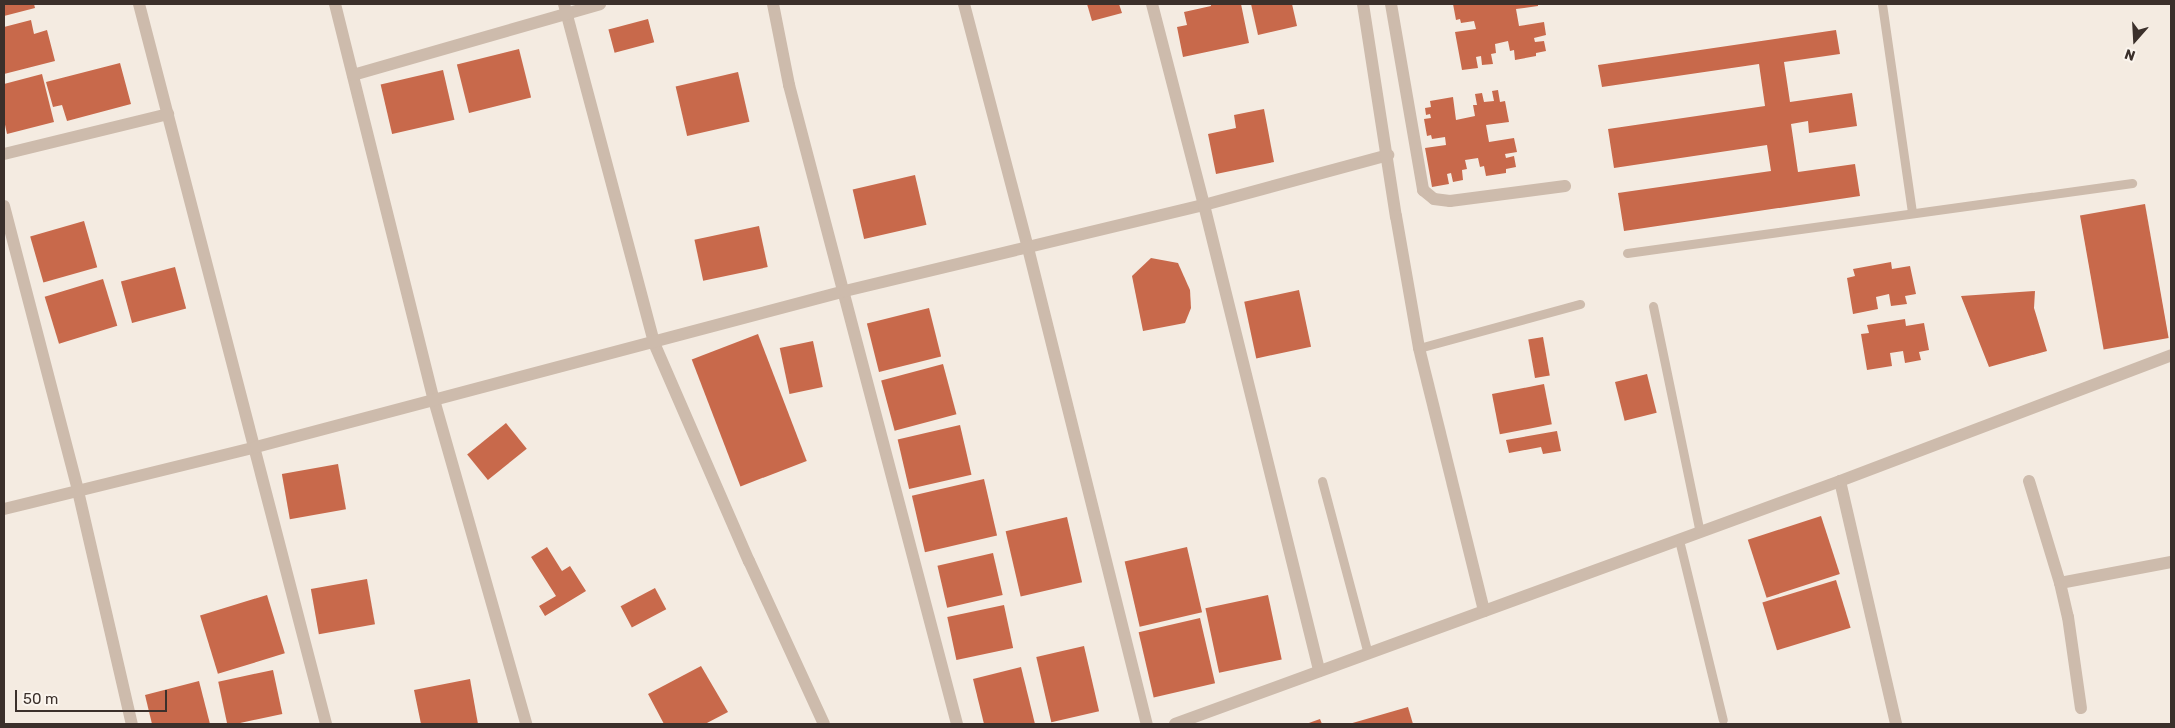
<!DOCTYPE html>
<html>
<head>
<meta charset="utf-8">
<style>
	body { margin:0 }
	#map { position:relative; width:2175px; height:728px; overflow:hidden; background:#f4ebe1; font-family:Rubik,sans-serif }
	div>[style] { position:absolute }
	.building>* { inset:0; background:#c8694b; transform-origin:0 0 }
	.service>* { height:9px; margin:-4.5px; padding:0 4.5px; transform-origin:4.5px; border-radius:4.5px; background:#cdbbac }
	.minor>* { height:12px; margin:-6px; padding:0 6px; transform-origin:6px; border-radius:6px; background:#cdbbac }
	span { translate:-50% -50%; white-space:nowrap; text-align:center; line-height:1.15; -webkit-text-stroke:4px #fbf5ee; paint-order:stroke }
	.frame { position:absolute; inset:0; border:5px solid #3b302b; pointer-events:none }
	.north { position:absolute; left:2110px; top:15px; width:50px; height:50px; -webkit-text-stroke:4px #fbf5ee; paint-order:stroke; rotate:199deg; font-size:14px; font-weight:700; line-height:20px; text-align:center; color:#3b302b }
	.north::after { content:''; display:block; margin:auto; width:18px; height:22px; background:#3b302b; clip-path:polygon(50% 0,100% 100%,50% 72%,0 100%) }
	.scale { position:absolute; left:15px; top:690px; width:152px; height:22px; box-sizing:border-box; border:2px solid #3b302b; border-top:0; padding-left:6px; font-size:15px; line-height:18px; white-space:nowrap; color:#3b302b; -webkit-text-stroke:4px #fbf5ee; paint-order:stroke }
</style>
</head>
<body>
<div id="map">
	<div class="building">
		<div style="clip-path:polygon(4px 4px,34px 4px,35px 8px,4px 16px)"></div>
		<div style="clip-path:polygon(1087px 4px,1119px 4px,1122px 13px,1092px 21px)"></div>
		<div style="clip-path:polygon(1211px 4px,1241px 4px,1249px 43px,1183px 57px,1177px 27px,1187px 25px,1184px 12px,1211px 6px)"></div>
		<div style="clip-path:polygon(1251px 4px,1292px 4px,1297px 26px,1258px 35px)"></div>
		<div style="clip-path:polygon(1453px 4px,1538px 4px,1538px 6px,1516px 9px,1519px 26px,1544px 22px,1546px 35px,1534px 38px,1535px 42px,1544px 41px,1546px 51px,1536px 53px,1536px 56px,1515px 60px,1514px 50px,1510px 51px,1508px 41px,1495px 44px,1496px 53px,1491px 54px,1493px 64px,1482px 65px,1481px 56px,1476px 57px,1478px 68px,1462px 70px,1455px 32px,1476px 29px,1474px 21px,1461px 23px,1460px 19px,1456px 20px)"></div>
		<div style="left:648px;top:19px;width:24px;height:41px;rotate:75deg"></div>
		<div style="clip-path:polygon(31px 20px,34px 34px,47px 30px,55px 61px,4px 74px,4px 27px)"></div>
		<div style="clip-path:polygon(1836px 30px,1840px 54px,1784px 62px,1790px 102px,1852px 93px,1857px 126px,1809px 133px,1808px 121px,1791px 124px,1798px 172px,1855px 164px,1860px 196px,1624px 231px,1618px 193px,1771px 171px,1767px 145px,1614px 168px,1608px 129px,1765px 106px,1759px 64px,1602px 87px,1598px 65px)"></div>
		<div style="left:519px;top:49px;width:50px;height:64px;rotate:76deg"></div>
		<div style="clip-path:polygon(120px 63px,131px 104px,67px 121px,62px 105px,53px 107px,46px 82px)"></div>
		<div style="left:443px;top:70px;width:51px;height:64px;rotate:77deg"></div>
		<div style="left:738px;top:72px;width:51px;height:64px;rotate:77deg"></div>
		<div style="clip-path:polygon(42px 74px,54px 122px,7px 134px,4px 120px,4px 84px)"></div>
		<div style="clip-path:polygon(1498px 90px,1500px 102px,1505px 101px,1509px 122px,1486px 125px,1489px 142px,1514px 138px,1517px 152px,1505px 154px,1506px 158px,1514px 156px,1516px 167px,1506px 169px,1506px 173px,1486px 176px,1484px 166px,1480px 167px,1478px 158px,1465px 160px,1467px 169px,1462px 170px,1463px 180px,1453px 182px,1451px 173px,1447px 174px,1449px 184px,1432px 187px,1425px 148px,1446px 145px,1445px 137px,1432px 139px,1431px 135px,1427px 136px,1424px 119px,1431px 118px,1430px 114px,1426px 115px,1425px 108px,1431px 107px,1430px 101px,1453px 97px,1456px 120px,1475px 116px,1473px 105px,1477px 105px,1475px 94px,1482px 93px,1484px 102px,1494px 101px,1492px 91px)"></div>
		<div style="clip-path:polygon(1264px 109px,1274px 162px,1216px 174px,1208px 134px,1236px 128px,1234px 115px)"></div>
		<div style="left:915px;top:175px;width:51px;height:64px;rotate:77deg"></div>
		<div style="left:2145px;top:204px;width:136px;height:66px;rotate:80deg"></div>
		<div style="left:84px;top:221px;width:48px;height:56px;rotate:74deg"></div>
		<div style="left:759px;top:226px;width:42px;height:66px;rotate:78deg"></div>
		<div style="clip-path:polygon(1151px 258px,1178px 263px,1190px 290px,1191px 308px,1185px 323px,1143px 331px,1132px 276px)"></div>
		<div style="clip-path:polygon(1891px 262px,1892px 269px,1910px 266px,1916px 294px,1905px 296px,1907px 304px,1891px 306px,1889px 294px,1876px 297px,1878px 309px,1853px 314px,1847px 278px,1855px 276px,1853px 269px)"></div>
		<div style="left:175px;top:267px;width:43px;height:56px;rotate:75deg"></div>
		<div style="left:103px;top:279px;width:49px;height:61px;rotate:73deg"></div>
		<div style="left:1299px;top:290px;width:58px;height:56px;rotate:78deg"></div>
		<div style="clip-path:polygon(2035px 291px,2034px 308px,2047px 351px,1989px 367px,1961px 296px)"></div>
		<div style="left:929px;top:308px;width:50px;height:64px;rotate:76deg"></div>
		<div style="clip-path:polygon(1905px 319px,1906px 326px,1924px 323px,1929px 350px,1919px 352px,1921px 360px,1905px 363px,1903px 351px,1890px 353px,1892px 366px,1867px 370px,1861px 334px,1869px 333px,1867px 325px)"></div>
		<div style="left:758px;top:334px;width:136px;height:71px;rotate:69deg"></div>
		<div style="left:1543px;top:337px;width:39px;height:15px;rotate:80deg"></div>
		<div style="left:813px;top:341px;width:47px;height:34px;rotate:78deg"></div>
		<div style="left:943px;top:364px;width:52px;height:64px;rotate:75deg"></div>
		<div style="left:1647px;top:374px;width:40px;height:33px;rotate:76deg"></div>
		<div style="left:1544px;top:384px;width:41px;height:53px;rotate:79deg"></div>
		<div style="left:506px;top:423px;width:33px;height:50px;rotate:51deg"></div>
		<div style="left:960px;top:425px;width:51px;height:64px;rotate:77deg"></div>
		<div style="clip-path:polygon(1557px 431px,1561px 451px,1543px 454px,1541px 447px,1509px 453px,1506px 440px)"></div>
		<div style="left:338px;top:464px;width:46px;height:57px;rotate:80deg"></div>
		<div style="left:984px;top:479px;width:58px;height:74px;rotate:77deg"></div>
		<div style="left:1821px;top:516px;width:61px;height:77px;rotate:72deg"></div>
		<div style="left:1067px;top:517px;width:67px;height:63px;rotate:77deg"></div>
		<div style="clip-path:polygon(547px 547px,562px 571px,570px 566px,586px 591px,545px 616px,539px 606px,556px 596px,531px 557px)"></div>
		<div style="left:1187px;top:547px;width:67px;height:64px;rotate:77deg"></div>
		<div style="left:993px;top:553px;width:43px;height:57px;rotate:77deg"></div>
		<div style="left:367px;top:579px;width:46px;height:57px;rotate:80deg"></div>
		<div style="left:1836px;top:580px;width:50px;height:77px;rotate:73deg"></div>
		<div style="left:655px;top:588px;width:24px;height:39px;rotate:62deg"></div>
		<div style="left:267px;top:595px;width:61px;height:70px;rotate:73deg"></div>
		<div style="left:1268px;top:595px;width:66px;height:64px;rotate:78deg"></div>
		<div style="left:1004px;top:605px;width:44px;height:58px;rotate:78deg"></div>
		<div style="left:1200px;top:618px;width:67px;height:63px;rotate:77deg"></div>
		<div style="left:1084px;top:646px;width:67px;height:49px;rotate:77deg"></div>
		<div style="clip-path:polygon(701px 666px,728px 712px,705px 724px,664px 724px,648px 694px)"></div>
		<div style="clip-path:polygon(1021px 667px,1035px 724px,984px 724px,973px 679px)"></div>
		<div style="left:273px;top:670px;width:45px;height:56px;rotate:78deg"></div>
		<div style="clip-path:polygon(470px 679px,478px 724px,421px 724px,414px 690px)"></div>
		<div style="clip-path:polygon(199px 681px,210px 724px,152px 724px,145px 695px)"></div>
		<div style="clip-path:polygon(1408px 707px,1413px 724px,1349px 724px)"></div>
		<div style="clip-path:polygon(1320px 719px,1322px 724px,1306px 724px)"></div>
	</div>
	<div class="service">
		<div style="left:1882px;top:4px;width:211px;rotate:81.8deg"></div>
		<div style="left:1627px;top:253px;width:510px;rotate:-7.89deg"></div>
		<div style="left:1653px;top:306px;width:231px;rotate:78.3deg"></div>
		<div style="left:1419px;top:348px;width:167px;rotate:-15.3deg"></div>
		<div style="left:1322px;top:481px;width:179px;rotate:75.1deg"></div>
		<div style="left:1679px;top:540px;width:185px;rotate:76.3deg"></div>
	</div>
	<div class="minor">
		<div style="left:139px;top:4px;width:744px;rotate:75.44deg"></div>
		<div style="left:335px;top:4px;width:408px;rotate:76deg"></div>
		<div style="left:434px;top:400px;width:337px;rotate:74.1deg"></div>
		<div style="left:564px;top:4px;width:351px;rotate:75.1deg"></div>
		<div style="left:654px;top:343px;width:238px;rotate:66.5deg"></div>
		<div style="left:749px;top:561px;width:179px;rotate:65.3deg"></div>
		<div style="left:773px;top:4px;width:83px;rotate:78.8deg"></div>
		<div style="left:789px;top:85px;width:661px;rotate:75.27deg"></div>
		<div style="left:964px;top:4px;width:252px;rotate:75.3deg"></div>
		<div style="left:1028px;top:248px;width:491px;rotate:76deg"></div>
		<div style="left:1152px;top:4px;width:208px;rotate:75.5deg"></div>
		<div style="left:1204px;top:205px;width:191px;rotate:-15.2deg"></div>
		<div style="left:1363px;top:4px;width:215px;rotate:81.2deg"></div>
		<div style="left:1396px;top:216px;width:134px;rotate:80.1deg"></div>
		<div style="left:1419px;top:348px;width:271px;rotate:76.1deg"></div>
		<div style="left:1391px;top:4px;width:189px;rotate:80.2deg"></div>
		<div style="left:1423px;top:190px;width:14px;rotate:39deg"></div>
		<div style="left:1434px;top:199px;width:16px;rotate:7deg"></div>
		<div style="left:1450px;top:201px;width:116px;rotate:-7.4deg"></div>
		<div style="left:353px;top:75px;width:257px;rotate:-16deg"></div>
		<div style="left:4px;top:154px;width:169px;rotate:-13.7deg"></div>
		<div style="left:4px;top:206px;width:294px;rotate:75.4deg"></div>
		<div style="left:78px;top:491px;width:239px;rotate:77deg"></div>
		<div style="left:1840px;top:481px;width:249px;rotate:77deg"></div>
		<div style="left:2029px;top:481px;width:107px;rotate:73.1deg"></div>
		<div style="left:2060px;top:583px;width:35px;rotate:77deg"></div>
		<div style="left:2068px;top:617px;width:92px;rotate:81.9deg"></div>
		<div style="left:4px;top:509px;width:260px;rotate:-13.8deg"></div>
		<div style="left:256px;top:447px;width:609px;rotate:-14.83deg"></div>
		<div style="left:845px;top:291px;width:369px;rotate:-13.5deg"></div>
		<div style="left:1204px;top:205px;width:480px;rotate:76.1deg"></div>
		<div style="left:2060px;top:583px;width:113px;rotate:-10.7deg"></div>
		<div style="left:1175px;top:724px;width:708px;rotate:-20.07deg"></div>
		<div style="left:1840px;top:481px;width:354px;rotate:-20.8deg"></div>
	</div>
	<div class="frame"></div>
	<div class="north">N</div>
	<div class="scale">50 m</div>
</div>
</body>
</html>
